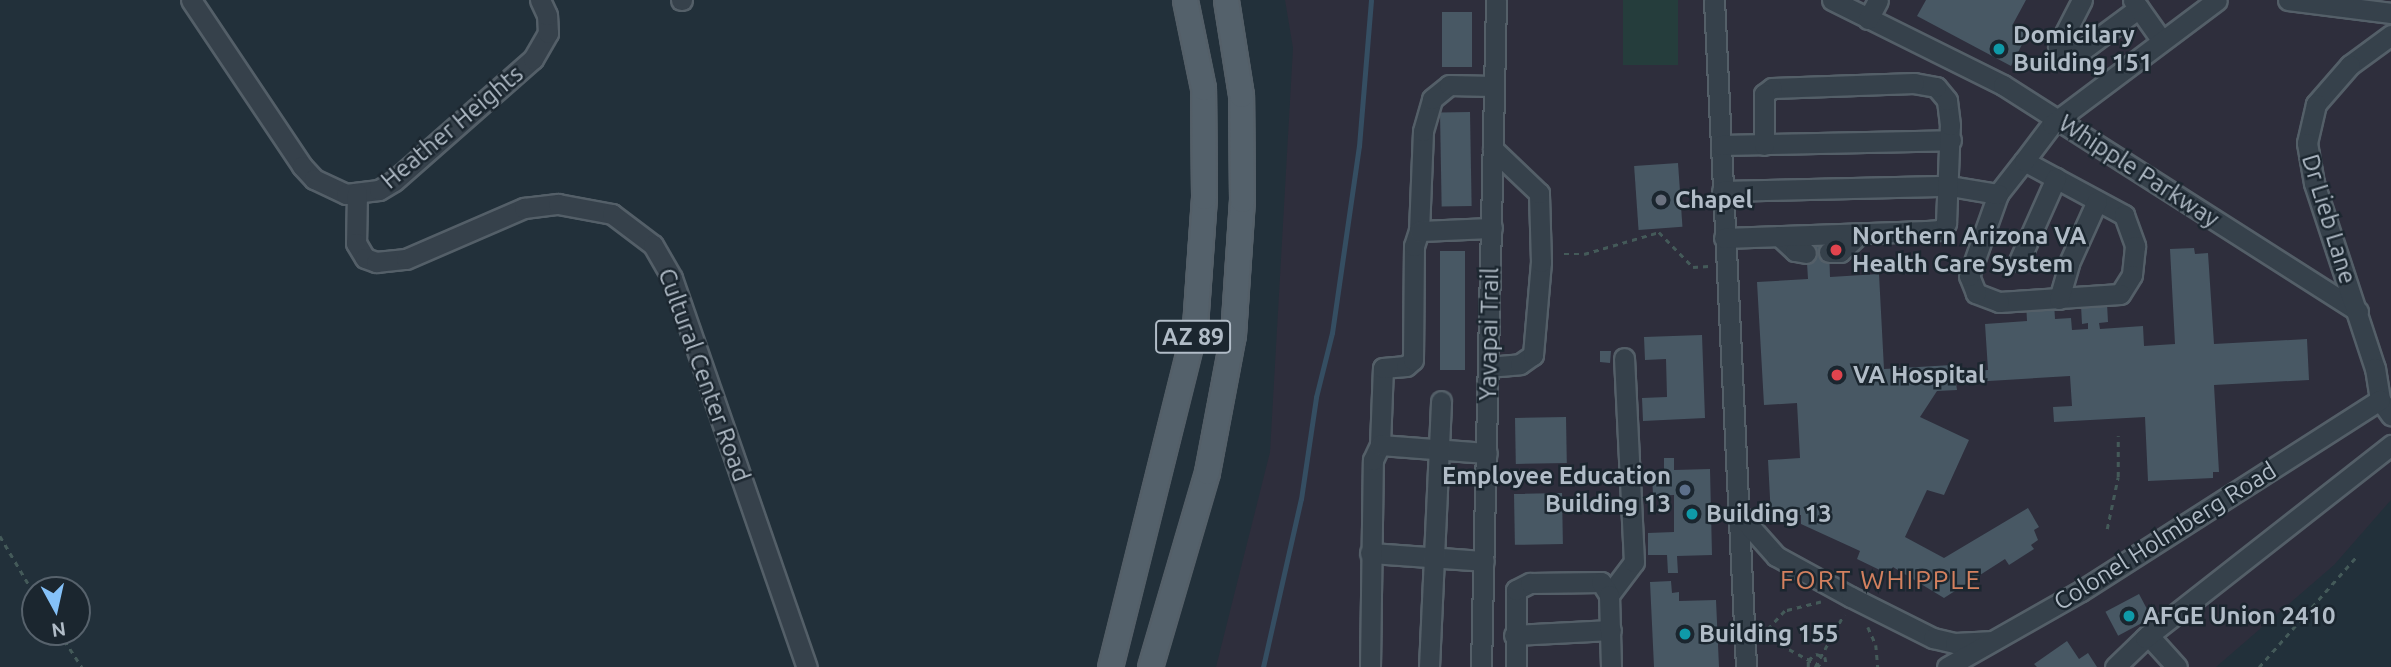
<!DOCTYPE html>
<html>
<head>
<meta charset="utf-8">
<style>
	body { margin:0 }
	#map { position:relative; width:2391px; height:667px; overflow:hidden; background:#22303a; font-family:Ubuntu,sans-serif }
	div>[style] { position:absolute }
	.medical>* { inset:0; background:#2e2e3c }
	.green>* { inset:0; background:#253d3c; transform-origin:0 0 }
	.stream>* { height:5px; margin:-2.5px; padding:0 2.5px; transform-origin:2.5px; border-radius:2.5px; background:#354e62 }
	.building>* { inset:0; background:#485864; transform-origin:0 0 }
	.path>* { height:2.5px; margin-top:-1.25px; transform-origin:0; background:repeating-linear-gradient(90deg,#445a59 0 5px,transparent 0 10px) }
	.roads { filter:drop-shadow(2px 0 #545f68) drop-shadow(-2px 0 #545f68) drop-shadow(0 2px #545f68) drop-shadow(0 -2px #545f68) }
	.minor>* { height:19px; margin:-9.5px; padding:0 9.5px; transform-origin:9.5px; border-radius:9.5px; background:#36414b }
	.major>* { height:23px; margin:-11.5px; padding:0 11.5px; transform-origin:11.5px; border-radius:11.5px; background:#54616b }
	.dots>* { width:19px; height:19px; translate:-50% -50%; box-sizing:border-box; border:4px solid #1b262f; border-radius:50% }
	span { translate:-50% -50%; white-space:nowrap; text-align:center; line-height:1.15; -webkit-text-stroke:5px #1b262f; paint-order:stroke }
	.shield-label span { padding:2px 5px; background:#1b262f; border:2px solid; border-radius:5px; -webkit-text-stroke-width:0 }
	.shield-label { font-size:23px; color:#b1bcc7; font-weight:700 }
	.poi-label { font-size:24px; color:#b1bcc7; font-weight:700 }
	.left { translate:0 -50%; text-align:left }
	.right { translate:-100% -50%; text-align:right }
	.street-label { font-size:24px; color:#b1bcc7 }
	.neighbourhood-label { font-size:26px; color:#d4815f; letter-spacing:2px }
	.north { position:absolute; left:21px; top:576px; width:70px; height:70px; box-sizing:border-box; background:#1b262f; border:2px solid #57626c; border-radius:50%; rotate:172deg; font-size:19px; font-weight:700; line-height:28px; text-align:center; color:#b1bcc7 }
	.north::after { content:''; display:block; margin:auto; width:24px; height:32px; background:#85c1f8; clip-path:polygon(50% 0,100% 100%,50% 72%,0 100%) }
</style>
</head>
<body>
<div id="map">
	<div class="medical">
		<div style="clip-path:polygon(1285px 0,2391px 0,2391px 500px,2334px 565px,2216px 667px,1216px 667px,1270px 452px,1293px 48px)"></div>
	</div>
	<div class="green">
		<div style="left:1623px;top:0;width:55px;height:65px"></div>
	</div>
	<div class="stream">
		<div style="left:1263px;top:667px;width:172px;rotate:-77.3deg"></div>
		<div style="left:1301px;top:499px;width:103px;rotate:-81.6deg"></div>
		<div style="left:1316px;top:397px;width:66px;rotate:-76deg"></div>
		<div style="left:1332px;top:333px;width:189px;rotate:-81.8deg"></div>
		<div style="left:1359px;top:146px;width:146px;rotate:-85.3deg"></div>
	</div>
	<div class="building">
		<div style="clip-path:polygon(1926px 0,2026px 0,2013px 24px,2029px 31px,2011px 66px,1917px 16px)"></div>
		<div style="left:1442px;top:12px;width:30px;height:55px"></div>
		<div style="left:1470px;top:112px;width:94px;height:30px;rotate:89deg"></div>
		<div style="left:1678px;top:163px;width:64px;height:44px;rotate:86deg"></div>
		<div style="clip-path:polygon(1829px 246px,1830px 277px,1879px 274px,1884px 369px,1952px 365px,1952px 372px,1988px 370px,1985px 324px,2027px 321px,2026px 303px,2054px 302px,2055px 319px,2071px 318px,2072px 330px,2088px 329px,2088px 323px,2082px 324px,2080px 287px,2106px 285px,2108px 322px,2099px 323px,2100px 329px,2143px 326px,2144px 346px,2175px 344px,2170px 249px,2194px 248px,2195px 254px,2208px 253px,2214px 344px,2307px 339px,2309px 380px,2214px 385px,2219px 472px,2213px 472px,2213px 478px,2148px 481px,2145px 417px,2054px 422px,2053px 407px,2072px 406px,2070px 376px,1956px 383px,1957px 390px,1937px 391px,1920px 417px,1969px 440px,1944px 495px,1927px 490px,1905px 537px,1944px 558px,2028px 508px,2039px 527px,2034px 530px,2038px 540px,2031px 545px,2034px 549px,2009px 565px,2005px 559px,1944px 598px,1893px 567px,1888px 574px,1857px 559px,1860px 551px,1801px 524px,1801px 515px,1771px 517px,1768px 460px,1800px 458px,1797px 403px,1764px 405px,1757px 282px,1808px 279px,1806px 247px)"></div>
		<div style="left:1440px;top:251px;width:25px;height:119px"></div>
		<div style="clip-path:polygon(1702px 335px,1705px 418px,1643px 421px,1642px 398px,1667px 397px,1666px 359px,1645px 360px,1644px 337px)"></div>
		<div style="clip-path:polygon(1600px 351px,1611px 351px,1610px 363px,1600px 362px)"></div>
		<div style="left:1566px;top:417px;width:46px;height:51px;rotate:89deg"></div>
		<div style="clip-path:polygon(1664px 458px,1674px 458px,1674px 470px,1710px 469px,1712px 555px,1677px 556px,1678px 573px,1668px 573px,1667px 555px,1648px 555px,1648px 533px,1674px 532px,1674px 495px,1653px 496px,1652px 472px,1664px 472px)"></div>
		<div style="left:1562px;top:493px;width:51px;height:48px;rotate:89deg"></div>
		<div style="clip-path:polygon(1671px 581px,1672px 593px,1679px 592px,1679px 601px,1716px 600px,1719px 667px,1654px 667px,1650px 582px)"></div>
		<div style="left:2139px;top:594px;width:27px;height:38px;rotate:62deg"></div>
		<div style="clip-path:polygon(2067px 641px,2079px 659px,2088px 653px,2097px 667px,2037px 667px,2034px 664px)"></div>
	</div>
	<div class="path">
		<div style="left:1564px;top:254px;width:20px"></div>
		<div style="left:1584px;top:254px;width:78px;rotate:-16.3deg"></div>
		<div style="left:1659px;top:232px;width:49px;rotate:45.8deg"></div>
		<div style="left:1693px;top:267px;width:16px;rotate:-4deg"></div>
		<div style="left:2107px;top:529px;width:53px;rotate:-78.1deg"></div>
		<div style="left:2118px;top:477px;width:41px;rotate:-90deg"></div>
		<div style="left:0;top:536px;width:69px;rotate:59.3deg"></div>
		<div style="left:1821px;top:602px;width:37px;rotate:166deg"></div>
		<div style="left:1785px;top:611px;width:33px;rotate:133deg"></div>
		<div style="left:1763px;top:635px;width:67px;rotate:28.5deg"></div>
		<div style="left:1868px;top:627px;width:20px;rotate:66deg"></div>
		<div style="left:1876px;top:645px;width:22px;rotate:85deg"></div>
		<div style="left:59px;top:632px;width:42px;rotate:56.7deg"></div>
		<div style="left:1808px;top:667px;width:7px;rotate:-90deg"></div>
		<div style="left:1808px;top:660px;width:10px;rotate:-37deg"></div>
		<div style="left:1816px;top:654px;width:9px;rotate:18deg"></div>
		<div style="left:1825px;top:657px;width:10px;rotate:79deg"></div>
		<div style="left:1815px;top:667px;width:60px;rotate:-61.3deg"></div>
		<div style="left:2259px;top:667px;width:148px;rotate:-48.6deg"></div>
	</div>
	<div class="roads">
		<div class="minor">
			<div style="left:191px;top:0;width:200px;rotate:56.2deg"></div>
			<div style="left:302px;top:166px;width:18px;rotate:47deg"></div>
			<div style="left:314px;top:179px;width:35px;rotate:25deg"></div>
			<div style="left:346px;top:194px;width:33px;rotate:-7deg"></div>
			<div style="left:379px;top:190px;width:17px;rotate:-31deg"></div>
			<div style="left:394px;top:181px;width:185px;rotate:-41.3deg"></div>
			<div style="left:533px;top:59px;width:30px;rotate:-60deg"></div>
			<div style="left:548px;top:33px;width:18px;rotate:-93deg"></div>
			<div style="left:547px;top:15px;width:17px;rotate:-115deg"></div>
			<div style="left:681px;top:0;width:1px"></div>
			<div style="left:1714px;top:0;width:668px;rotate:87.25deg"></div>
			<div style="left:1832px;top:0;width:191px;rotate:26.4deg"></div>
			<div style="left:2003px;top:85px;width:421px;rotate:32.5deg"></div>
			<div style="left:2082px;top:0;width:53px;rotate:117.1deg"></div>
			<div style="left:2058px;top:47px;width:10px;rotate:61deg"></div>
			<div style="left:2063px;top:56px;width:19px;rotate:-16deg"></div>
			<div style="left:2081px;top:51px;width:72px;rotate:-36.6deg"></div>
			<div style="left:2133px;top:0;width:50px;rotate:54.7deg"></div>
			<div style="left:2288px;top:0;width:104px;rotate:7.2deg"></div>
			<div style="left:1868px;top:19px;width:21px;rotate:-62deg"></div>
			<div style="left:2391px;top:35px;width:51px;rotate:143.8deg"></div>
			<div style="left:2350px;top:65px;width:52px;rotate:131.1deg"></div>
			<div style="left:2316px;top:104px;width:40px;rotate:103deg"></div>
			<div style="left:2307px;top:143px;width:41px;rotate:80.1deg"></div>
			<div style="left:2314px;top:183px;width:195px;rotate:71.8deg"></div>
			<div style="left:2375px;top:368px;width:32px;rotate:81deg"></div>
			<div style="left:2380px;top:400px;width:19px;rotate:54deg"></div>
			<div style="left:1721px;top:145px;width:230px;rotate:-1.2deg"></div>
			<div style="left:2024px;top:161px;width:114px;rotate:28.4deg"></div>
			<div style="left:2124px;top:215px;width:33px;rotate:70deg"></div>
			<div style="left:2135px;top:246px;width:29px;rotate:96deg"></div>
			<div style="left:2132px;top:275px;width:22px;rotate:122deg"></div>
			<div style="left:2120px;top:294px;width:121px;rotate:176.2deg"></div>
			<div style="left:1999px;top:302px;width:25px;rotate:-159deg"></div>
			<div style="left:1976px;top:293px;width:18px;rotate:-112deg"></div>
			<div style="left:1969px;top:276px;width:87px;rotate:-70.5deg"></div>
			<div style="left:1998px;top:194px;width:42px;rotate:-51.8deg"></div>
			<div style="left:2024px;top:161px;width:46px;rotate:-52.9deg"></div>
			<div style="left:2052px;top:124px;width:206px;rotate:-36.9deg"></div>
			<div style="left:1722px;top:191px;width:228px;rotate:-1.3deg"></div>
			<div style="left:1950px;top:186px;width:49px;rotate:9.5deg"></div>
			<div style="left:357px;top:193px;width:50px;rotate:91.1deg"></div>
			<div style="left:356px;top:243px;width:17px;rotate:59deg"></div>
			<div style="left:365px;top:258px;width:12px;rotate:20deg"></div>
			<div style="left:376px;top:262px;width:30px;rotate:-6deg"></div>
			<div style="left:406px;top:259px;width:129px;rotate:-23.4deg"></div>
			<div style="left:524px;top:208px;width:34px;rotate:-7deg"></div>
			<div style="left:558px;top:204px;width:55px;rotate:10.5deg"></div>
			<div style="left:612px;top:214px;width:51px;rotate:37.1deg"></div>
			<div style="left:653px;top:245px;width:38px;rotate:60deg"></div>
			<div style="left:672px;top:278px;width:412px;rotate:70.9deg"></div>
			<div style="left:1419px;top:231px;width:100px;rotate:-87.7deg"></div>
			<div style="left:1423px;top:131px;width:33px;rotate:-74deg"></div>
			<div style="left:1432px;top:99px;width:22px;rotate:-39deg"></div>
			<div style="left:1449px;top:85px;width:44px;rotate:1.3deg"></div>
			<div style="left:1779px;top:236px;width:22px;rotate:43deg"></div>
			<div style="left:1795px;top:251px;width:11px;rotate:10deg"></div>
			<div style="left:1724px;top:238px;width:203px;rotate:-2deg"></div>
			<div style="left:1927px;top:231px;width:14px;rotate:-4deg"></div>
			<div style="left:1941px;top:230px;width:9px;rotate:-54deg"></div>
			<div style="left:1946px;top:223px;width:98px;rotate:-87.7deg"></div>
			<div style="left:1950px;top:125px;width:25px;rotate:-97deg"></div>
			<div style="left:1947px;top:100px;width:17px;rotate:-130deg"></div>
			<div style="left:1936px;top:87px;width:22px;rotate:-170deg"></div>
			<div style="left:1914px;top:83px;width:142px;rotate:178deg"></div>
			<div style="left:1772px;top:88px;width:10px;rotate:143deg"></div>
			<div style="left:1764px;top:94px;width:51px;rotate:90deg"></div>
			<div style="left:1829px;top:252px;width:11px"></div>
			<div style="left:1840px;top:252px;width:26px;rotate:-43deg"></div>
			<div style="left:2019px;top:261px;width:91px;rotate:-66deg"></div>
			<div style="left:2059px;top:299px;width:37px;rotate:-74deg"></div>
			<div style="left:2069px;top:263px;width:68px;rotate:-65.7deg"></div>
			<div style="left:1488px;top:367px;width:32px;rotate:-5deg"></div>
			<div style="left:1520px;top:364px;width:16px;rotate:-35deg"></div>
			<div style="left:1533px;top:355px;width:93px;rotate:-85.1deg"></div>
			<div style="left:1541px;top:262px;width:69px;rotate:-91.7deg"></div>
			<div style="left:1539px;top:193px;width:64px;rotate:-136.3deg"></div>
			<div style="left:1380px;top:445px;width:77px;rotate:-87.8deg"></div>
			<div style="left:1383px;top:368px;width:23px;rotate:-5deg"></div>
			<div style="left:1406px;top:366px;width:9px;rotate:-41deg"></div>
			<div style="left:1413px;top:360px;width:114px;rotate:-89.5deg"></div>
			<div style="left:1414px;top:246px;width:16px;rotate:-72deg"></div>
			<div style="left:1419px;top:231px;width:73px;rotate:-2.4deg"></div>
			<div style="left:1737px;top:512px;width:59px;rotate:48.4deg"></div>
			<div style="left:1776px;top:556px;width:85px;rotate:28.7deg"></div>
			<div style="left:1851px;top:597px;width:92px;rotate:26.6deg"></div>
			<div style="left:1933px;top:638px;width:23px;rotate:13deg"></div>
			<div style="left:1955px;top:643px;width:34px;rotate:-3deg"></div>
			<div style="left:1370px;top:553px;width:114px;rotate:4deg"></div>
			<div style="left:1609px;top:595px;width:41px;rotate:-52.9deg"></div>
			<div style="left:1634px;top:562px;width:204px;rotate:-92.8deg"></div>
			<div style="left:1514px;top:635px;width:97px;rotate:-3deg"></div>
			<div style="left:2148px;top:635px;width:43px;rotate:47.8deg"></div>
			<div style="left:1370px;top:667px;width:207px;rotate:-89.2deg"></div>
			<div style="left:1373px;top:460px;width:17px;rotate:-65deg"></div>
			<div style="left:1380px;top:445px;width:107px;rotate:4.3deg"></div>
			<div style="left:1429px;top:667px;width:266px;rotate:-87.4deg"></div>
			<div style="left:1481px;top:667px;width:667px;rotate:-88.71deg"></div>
			<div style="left:1516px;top:667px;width:77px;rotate:-90deg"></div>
			<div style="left:1516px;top:590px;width:16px;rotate:-27deg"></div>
			<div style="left:1530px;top:583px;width:71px;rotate:-0.8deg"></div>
			<div style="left:1601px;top:582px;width:15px;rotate:58deg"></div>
			<div style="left:1609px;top:595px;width:72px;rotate:88.4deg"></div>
			<div style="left:1947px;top:667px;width:154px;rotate:-29.6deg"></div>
			<div style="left:2081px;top:591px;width:355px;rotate:-32.6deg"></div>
			<div style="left:2115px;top:667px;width:42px;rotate:-44deg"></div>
			<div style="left:2145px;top:638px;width:313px;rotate:-38.1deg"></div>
		</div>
		<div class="major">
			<div style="left:1110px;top:667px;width:351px;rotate:-76deg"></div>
			<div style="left:1195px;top:326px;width:129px;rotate:-86deg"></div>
			<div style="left:1204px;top:197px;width:109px;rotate:-90.5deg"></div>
			<div style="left:1203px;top:88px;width:90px;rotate:-101.6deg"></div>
			<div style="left:1150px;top:667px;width:203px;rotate:-73.7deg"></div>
			<div style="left:1207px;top:472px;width:139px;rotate:-79.3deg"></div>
			<div style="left:1233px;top:335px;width:135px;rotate:-86.2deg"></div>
			<div style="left:1242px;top:200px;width:105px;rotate:-90.5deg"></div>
			<div style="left:1241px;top:95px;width:96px;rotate:-99deg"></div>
		</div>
	</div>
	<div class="dots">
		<div style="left:1999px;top:49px;background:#0f9aa8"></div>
		<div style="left:1661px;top:200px;background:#6b7280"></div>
		<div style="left:1836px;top:250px;background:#e0444e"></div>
		<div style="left:1837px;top:375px;background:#e0444e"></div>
		<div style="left:1685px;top:490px;background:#5c6f8a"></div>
		<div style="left:1692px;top:514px;background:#0f9aa8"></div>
		<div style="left:2129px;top:616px;background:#0f9aa8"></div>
		<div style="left:1685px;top:634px;background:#0f9aa8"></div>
	</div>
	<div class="shield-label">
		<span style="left:1193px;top:337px">AZ 89</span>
	</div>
	<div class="poi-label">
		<span class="left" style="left:2013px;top:49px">Domicilary<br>Building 151</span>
		<span class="left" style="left:1675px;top:200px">Chapel</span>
		<span class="left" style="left:1852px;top:250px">Northern Arizona VA<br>Health Care System</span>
		<span class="left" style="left:1853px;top:375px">VA Hospital</span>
		<span class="right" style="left:1671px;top:490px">Employee Education<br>Building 13</span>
		<span class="left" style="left:1706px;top:514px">Building 13</span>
		<span class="left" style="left:2143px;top:616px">AFGE Union 2410</span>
		<span class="left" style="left:1699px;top:634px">Building 155</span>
	</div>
	<div class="street-label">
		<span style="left:452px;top:127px;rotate:-40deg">Heather Heights</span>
		<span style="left:2139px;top:171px;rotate:33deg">Whipple Parkway</span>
		<span style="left:2329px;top:219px;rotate:73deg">Dr Lieb Lane</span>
		<span style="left:1489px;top:334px;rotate:-89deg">Yavapai Trail</span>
		<span style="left:704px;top:375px;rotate:70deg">Cultural Center Road</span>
		<span style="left:2165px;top:536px;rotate:-32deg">Colonel Holmberg Road</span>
	</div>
	<div class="neighbourhood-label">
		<span style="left:1881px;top:580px">FORT WHIPPLE</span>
	</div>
	<div class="north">N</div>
</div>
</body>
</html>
